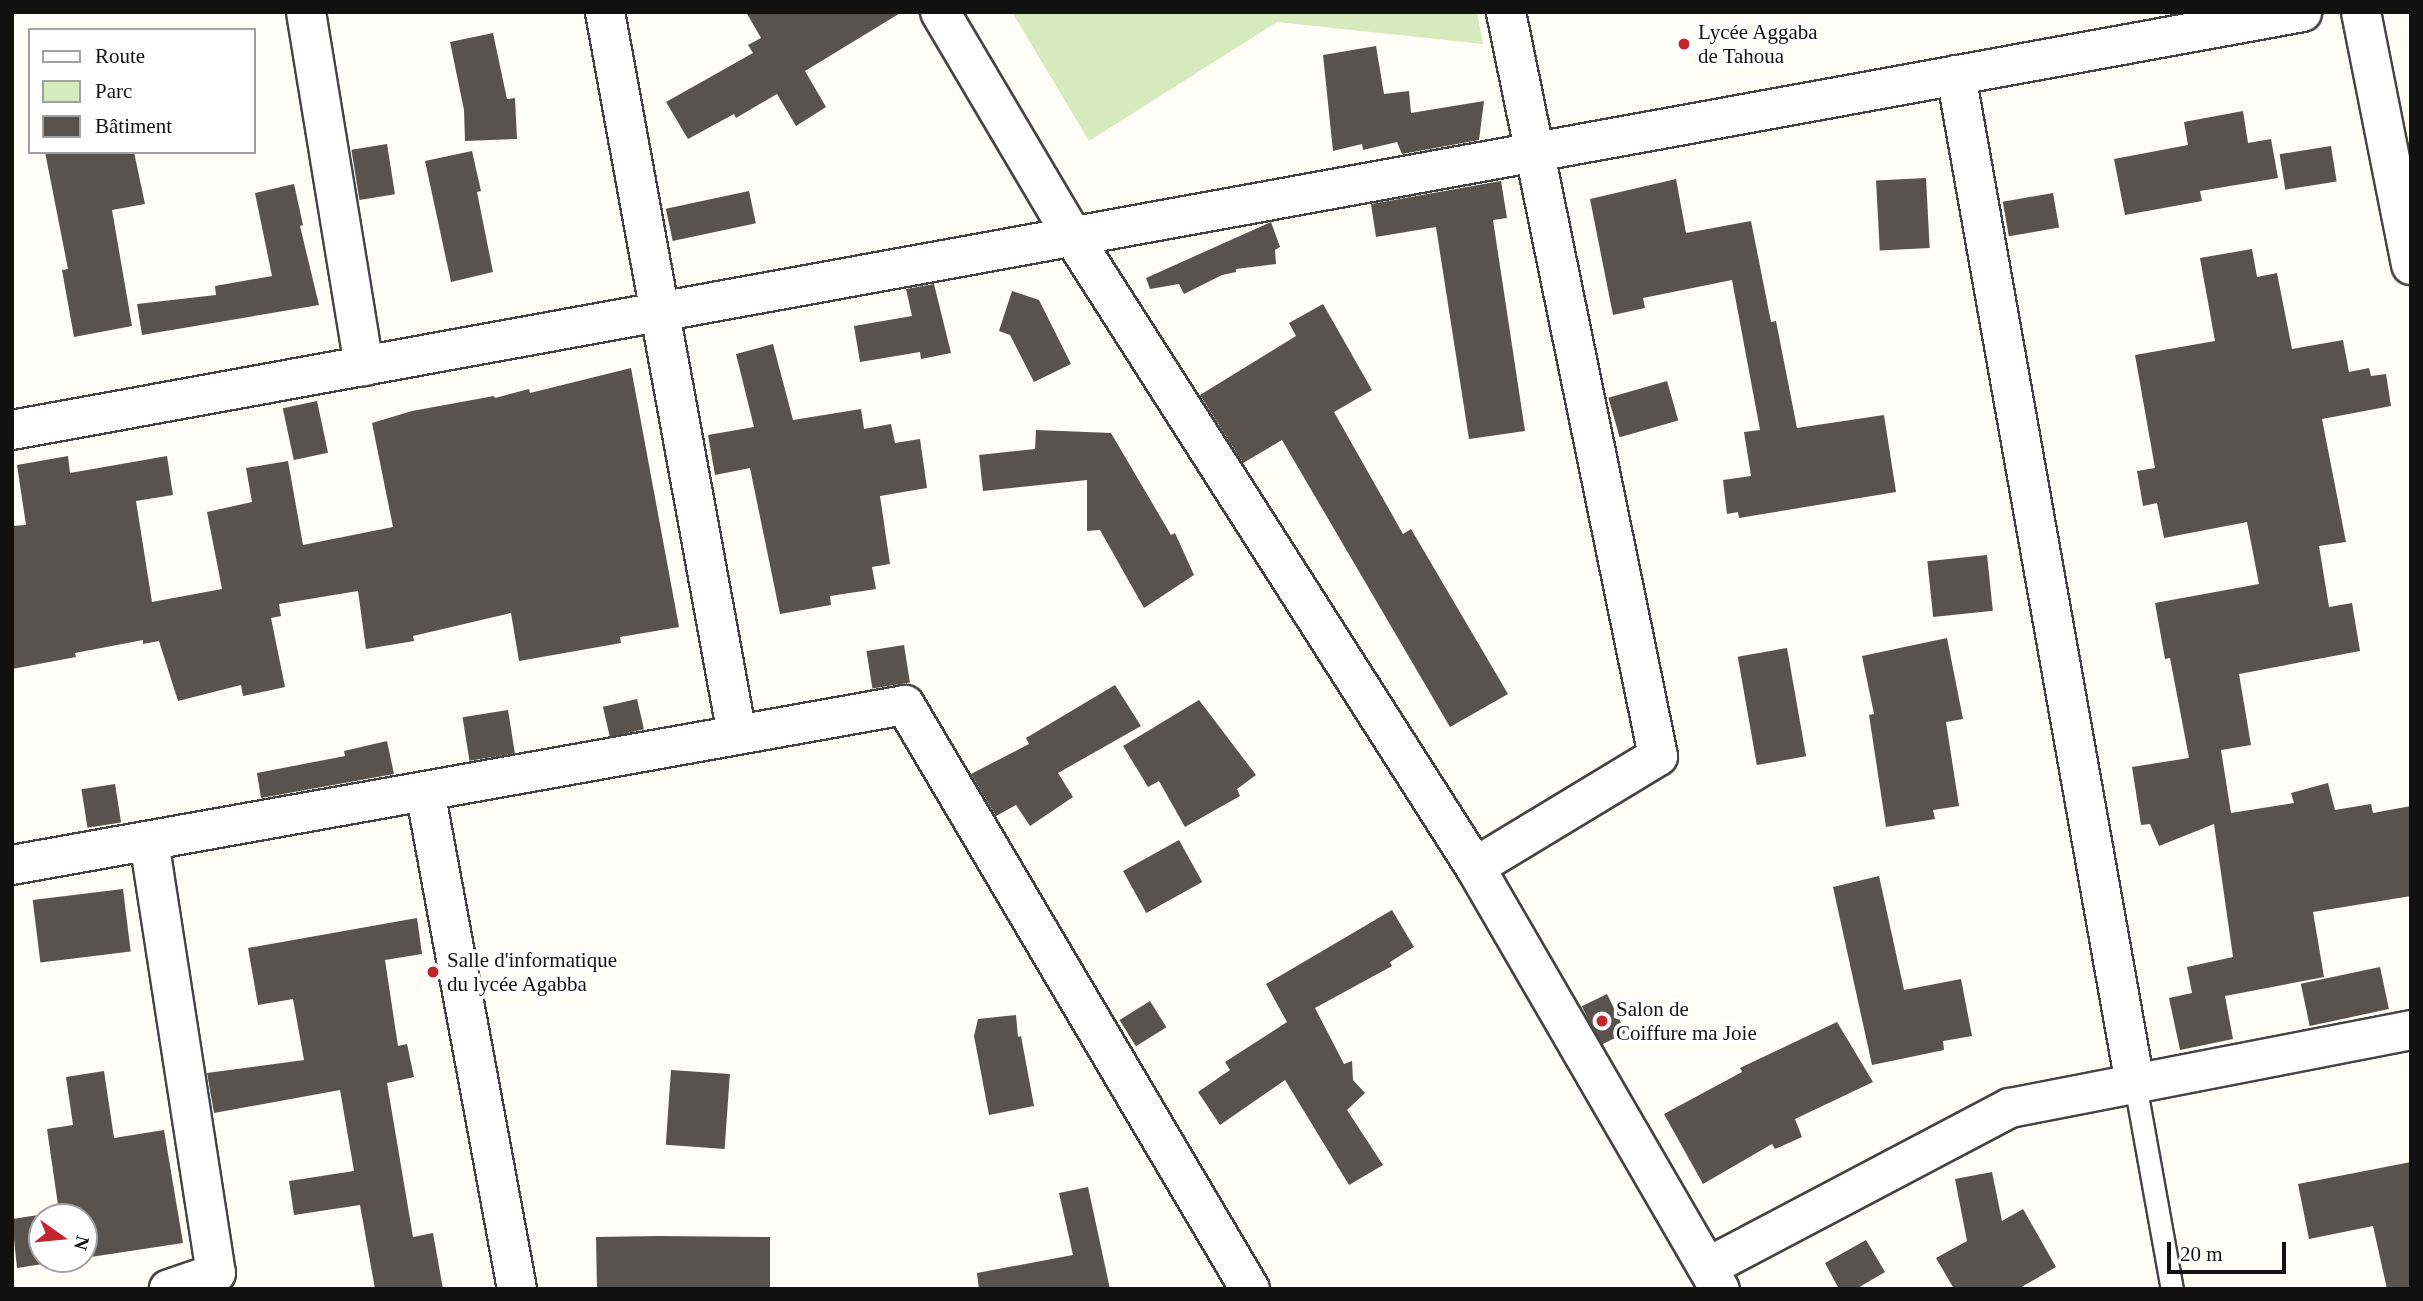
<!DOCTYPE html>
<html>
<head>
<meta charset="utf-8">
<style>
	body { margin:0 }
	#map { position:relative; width:2423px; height:1301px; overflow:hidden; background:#fffdf5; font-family:"Times New Roman",serif }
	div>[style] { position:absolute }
	.green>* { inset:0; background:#d5ebbd }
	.building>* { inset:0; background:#5a524d; transform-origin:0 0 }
	.roads { filter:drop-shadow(2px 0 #444) drop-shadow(-2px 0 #444) drop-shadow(0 2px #444) drop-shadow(0 -2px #444) }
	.service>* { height:21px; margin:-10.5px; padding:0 10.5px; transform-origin:10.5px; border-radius:10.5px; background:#fff }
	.minor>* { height:38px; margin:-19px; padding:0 19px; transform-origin:19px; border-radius:19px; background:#fff }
	.dots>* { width:19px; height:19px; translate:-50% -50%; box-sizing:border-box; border:4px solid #fff; border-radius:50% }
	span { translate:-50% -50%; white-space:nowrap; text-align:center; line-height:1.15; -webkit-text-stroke:7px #fff; paint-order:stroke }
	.poi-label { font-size:21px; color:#111 }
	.left { translate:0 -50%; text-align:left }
	.frame { position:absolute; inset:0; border:14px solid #111; pointer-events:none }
	.legend { position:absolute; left:28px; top:28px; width:228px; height:126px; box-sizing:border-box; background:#fff; border:2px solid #a0a0a0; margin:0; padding:9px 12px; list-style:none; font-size:21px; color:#111 }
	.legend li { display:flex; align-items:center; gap:14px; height:35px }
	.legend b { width:35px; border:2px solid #a0a0a0 }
	.north { position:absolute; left:28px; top:1203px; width:70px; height:70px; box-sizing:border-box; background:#fff; border:2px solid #a0a0a0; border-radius:50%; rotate:105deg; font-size:19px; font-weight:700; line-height:28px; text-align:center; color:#111 }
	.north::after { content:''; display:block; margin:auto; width:24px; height:32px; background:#c4262e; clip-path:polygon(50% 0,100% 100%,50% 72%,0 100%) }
	.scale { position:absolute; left:2167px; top:1242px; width:119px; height:32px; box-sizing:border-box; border:4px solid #111; border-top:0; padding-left:9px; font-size:21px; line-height:24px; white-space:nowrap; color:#111; -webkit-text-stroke:5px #fff; paint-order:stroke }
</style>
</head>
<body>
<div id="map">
	<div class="green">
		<div style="clip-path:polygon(1012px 12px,1477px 12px,1483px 44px,1277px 22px,1089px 141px)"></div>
	</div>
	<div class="building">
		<div style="clip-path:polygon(746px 12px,902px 12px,805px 71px,826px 107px,796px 126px,777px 94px,736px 118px,734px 114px,688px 139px,666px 102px,753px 53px,748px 45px,761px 38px)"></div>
		<div style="clip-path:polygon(493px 33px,507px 99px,515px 98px,517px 139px,465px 141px,464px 110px,450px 42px)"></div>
		<div style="clip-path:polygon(1376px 46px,1384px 94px,1409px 91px,1411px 113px,1484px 101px,1479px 140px,1402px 154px,1397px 142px,1363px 150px,1362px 144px,1333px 151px,1323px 55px)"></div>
		<div style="clip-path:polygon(2243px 111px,2248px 143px,2271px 139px,2278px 178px,2200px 191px,2202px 201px,2125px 215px,2114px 159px,2188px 145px,2184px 122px)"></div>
		<div style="left:387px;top:144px;width:51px;height:36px;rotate:81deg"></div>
		<div style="left:2331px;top:146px;width:36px;height:52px;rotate:81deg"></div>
		<div style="clip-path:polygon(472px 151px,481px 191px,477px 192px,493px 272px,451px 282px,425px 161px)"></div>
		<div style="clip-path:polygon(45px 152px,134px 152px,145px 204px,112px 210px,132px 326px,74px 337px,62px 270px,68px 269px)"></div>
		<div style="left:1926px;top:178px;width:70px;height:50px;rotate:87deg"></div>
		<div style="clip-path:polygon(1676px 179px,1686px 233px,1751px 221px,1771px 322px,1776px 321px,1797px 428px,1884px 415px,1896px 492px,1739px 518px,1738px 512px,1727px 514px,1723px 480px,1751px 476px,1744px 432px,1760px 430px,1732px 280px,1643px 298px,1645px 308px,1613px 315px,1590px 199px)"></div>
		<div style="clip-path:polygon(1501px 181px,1507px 218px,1493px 220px,1525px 431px,1469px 439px,1436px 227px,1376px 237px,1371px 204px)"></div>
		<div style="clip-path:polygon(294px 184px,303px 225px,300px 226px,319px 305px,142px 335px,137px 304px,216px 295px,215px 286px,272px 276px,255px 193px)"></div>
		<div style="left:749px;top:191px;width:33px;height:85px;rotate:78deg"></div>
		<div style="left:2053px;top:193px;width:35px;height:51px;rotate:80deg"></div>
		<div style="clip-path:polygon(1271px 222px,1280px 247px,1275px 250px,1276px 264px,1236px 269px,1236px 272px,1222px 275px,1184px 294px,1179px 284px,1150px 289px,1146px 278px)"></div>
		<div style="clip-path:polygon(2252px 249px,2257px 277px,2277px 273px,2292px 349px,2343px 340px,2349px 372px,2369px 368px,2371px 376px,2386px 374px,2391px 406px,2322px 419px,2346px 542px,2319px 546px,2329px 607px,2352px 603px,2360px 651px,2239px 674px,2251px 745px,2221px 750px,2231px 813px,2294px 803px,2291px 793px,2328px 783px,2335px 810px,2371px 804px,2373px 813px,2411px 806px,2411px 896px,2313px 912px,2324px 977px,2225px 996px,2233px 1039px,2180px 1050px,2169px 998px,2192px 993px,2187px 967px,2233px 957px,2214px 824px,2159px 846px,2150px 824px,2141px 825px,2132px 767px,2189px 758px,2170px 658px,2165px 659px,2155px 603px,2259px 584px,2247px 522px,2164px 538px,2157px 503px,2143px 506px,2137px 471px,2155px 468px,2135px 355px,2215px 341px,2200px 258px)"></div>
		<div style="clip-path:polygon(934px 284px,951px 353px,921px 359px,920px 352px,860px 362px,854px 326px,912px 316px,906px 289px)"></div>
		<div style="clip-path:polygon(1012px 291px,1039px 300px,1071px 364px,1034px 382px,1010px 335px,999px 331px)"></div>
		<div style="clip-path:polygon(1323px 304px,1372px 390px,1334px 412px,1403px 534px,1411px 529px,1508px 694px,1450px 727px,1282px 440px,1243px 463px,1200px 395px,1296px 336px,1289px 323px)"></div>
		<div style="clip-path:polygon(773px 344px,793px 420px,861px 409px,864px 429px,891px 424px,895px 443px,920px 439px,927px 488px,880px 496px,890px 564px,872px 567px,876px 589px,830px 596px,831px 605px,780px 614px,750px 468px,715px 475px,708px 435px,754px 427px,736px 354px)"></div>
		<div style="clip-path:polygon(631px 368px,679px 627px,620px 637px,621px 643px,519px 661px,511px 613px,413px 636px,414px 641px,366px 649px,358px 591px,279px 604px,281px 616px,271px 618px,285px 687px,243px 696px,241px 685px,178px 701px,159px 641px,143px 644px,143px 640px,75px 653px,76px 657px,12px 669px,12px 526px,26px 525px,17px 465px,68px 456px,70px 473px,167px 456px,173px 495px,136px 501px,152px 602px,222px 589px,207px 512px,252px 502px,246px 468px,288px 461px,303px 545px,393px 527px,372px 423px,412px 411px,494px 396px,495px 398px,529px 389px,530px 393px)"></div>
		<div style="left:1667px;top:381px;width:41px;height:61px;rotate:74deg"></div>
		<div style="left:317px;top:401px;width:53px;height:35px;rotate:78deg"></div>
		<div style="clip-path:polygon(1036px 430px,1111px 433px,1171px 535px,1175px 533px,1194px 575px,1144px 608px,1100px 530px,1087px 531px,1087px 480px,983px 491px,979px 455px,1035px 449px)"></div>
		<div style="left:1987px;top:555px;width:56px;height:60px;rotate:84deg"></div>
		<div style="clip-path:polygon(1947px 638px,1963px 719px,1946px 722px,1959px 806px,1933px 810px,1935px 819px,1886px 827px,1869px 715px,1874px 714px,1862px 656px)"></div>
		<div style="left:904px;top:645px;width:38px;height:38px;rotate:81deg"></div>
		<div style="left:1787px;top:648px;width:110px;height:50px;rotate:80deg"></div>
		<div style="clip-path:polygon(1115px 685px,1141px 726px,1058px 773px,1073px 797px,1030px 826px,1016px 805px,996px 816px,971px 774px,1029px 744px,1026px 738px)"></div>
		<div style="left:637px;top:699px;width:31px;height:35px;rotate:77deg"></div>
		<div style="clip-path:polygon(1199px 700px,1256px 775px,1237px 789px,1240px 796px,1185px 827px,1159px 781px,1148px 787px,1123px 746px)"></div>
		<div style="left:508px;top:710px;width:44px;height:46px;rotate:81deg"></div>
		<div style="clip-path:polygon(387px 741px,394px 774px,261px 798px,257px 773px,345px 756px,344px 751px)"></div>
		<div style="left:115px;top:784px;width:39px;height:34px;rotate:81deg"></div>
		<div style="left:1179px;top:840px;width:48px;height:64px;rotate:61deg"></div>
		<div style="clip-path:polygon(1879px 876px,1904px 990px,1961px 979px,1972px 1036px,1943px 1041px,1944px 1050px,1872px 1065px,1833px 887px)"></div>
		<div style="left:123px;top:889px;width:63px;height:91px;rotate:83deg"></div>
		<div style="clip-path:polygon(1392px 910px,1414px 947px,1390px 962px,1392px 966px,1315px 1008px,1344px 1064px,1352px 1061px,1353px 1080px,1365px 1093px,1347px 1110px,1383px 1165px,1349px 1185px,1285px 1080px,1220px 1125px,1198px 1092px,1230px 1070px,1225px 1062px,1287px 1022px,1266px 984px)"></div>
		<div style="clip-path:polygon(417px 918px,422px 954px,385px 960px,398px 1046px,407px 1044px,414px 1077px,387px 1083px,413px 1237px,433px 1233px,443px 1289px,375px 1289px,360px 1205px,294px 1215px,289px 1181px,354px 1171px,340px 1090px,214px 1113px,207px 1073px,304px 1060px,293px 999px,258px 1005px,248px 948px)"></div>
		<div style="left:2380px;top:967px;width:43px;height:81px;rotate:78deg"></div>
		<div style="left:1607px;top:994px;width:43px;height:28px;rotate:64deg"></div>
		<div style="left:1150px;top:1001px;width:31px;height:36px;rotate:58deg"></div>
		<div style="clip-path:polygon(1016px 1015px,1018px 1037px,1021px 1036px,1034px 1106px,989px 1115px,974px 1036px,978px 1019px)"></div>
		<div style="clip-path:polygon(1837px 1022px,1873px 1082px,1795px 1119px,1802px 1137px,1775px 1149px,1772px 1144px,1703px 1184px,1664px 1114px,1742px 1072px,1740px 1068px)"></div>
		<div style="left:671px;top:1070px;width:59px;height:75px;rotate:4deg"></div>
		<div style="clip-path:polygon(104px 1071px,114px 1138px,164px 1130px,183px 1243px,84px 1258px,84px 1217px,42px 1217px,42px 1259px,75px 1259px,17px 1268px,12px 1219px,59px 1212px,47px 1129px,73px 1125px,66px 1077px)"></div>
		<div style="clip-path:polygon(2411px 1162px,2411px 1289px,2387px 1289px,2373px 1226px,2309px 1239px,2298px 1184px)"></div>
		<div style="clip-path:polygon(1992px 1172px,2002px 1221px,2023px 1209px,2056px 1267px,2018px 1289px,1954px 1289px,1936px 1258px,1967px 1241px,1955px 1179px)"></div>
		<div style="clip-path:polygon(1088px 1187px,1110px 1289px,979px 1289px,977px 1273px,1073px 1255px,1059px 1193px)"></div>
		<div style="clip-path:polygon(658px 1236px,770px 1237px,770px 1289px,597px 1289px,596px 1237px)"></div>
		<div style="clip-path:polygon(1866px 1240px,1885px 1272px,1856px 1289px,1839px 1289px,1825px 1263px)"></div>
	</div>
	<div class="roads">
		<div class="service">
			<div style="left:2135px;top:1084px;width:208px;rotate:79.8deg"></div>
		</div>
		<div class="minor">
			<div style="left:306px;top:12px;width:359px;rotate:80.7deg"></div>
			<div style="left:605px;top:12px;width:735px;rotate:79.65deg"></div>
			<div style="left:940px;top:12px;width:261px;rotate:59.4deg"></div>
			<div style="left:1073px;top:237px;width:747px;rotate:57.46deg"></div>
			<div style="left:1475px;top:867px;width:488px;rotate:59.9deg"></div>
			<div style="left:2361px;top:12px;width:258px;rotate:78.8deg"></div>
			<div style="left:1956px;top:75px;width:1025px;rotate:79.94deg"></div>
			<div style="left:12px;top:430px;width:2328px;rotate:-10.34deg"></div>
			<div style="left:425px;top:791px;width:506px;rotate:79.53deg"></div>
			<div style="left:149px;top:841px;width:437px;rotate:81.2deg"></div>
			<div style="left:216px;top:1273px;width:50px;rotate:161.2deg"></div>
			<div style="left:12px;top:865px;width:907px;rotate:-10.16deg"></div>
			<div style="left:905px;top:705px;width:678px;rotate:59.43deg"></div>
			<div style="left:1475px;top:867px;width:214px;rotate:-31.2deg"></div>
			<div style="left:1658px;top:756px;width:759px;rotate:-101.55deg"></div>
			<div style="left:1708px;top:1267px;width:341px;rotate:-27.8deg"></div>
			<div style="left:2010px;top:1108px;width:409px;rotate:-11deg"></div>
		</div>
	</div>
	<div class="dots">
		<div style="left:1684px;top:44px;background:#c4262e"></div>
		<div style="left:433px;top:972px;background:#c4262e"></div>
		<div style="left:1602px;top:1021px;background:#c4262e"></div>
	</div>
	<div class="poi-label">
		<span class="left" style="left:1698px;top:44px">Lycée Aggaba<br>de Tahoua</span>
		<span class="left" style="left:447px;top:972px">Salle d'informatique<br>du lycée Agabba</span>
		<span class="left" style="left:1616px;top:1021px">Salon de<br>Coiffure ma Joie</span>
	</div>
	<div class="frame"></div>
	<ul class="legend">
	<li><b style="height:9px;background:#fff"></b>Route</li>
	<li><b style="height:19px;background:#d5ebbd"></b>Parc</li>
	<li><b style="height:19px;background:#5a524d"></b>Bâtiment</li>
	</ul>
	<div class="north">N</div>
	<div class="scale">20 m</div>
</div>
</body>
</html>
